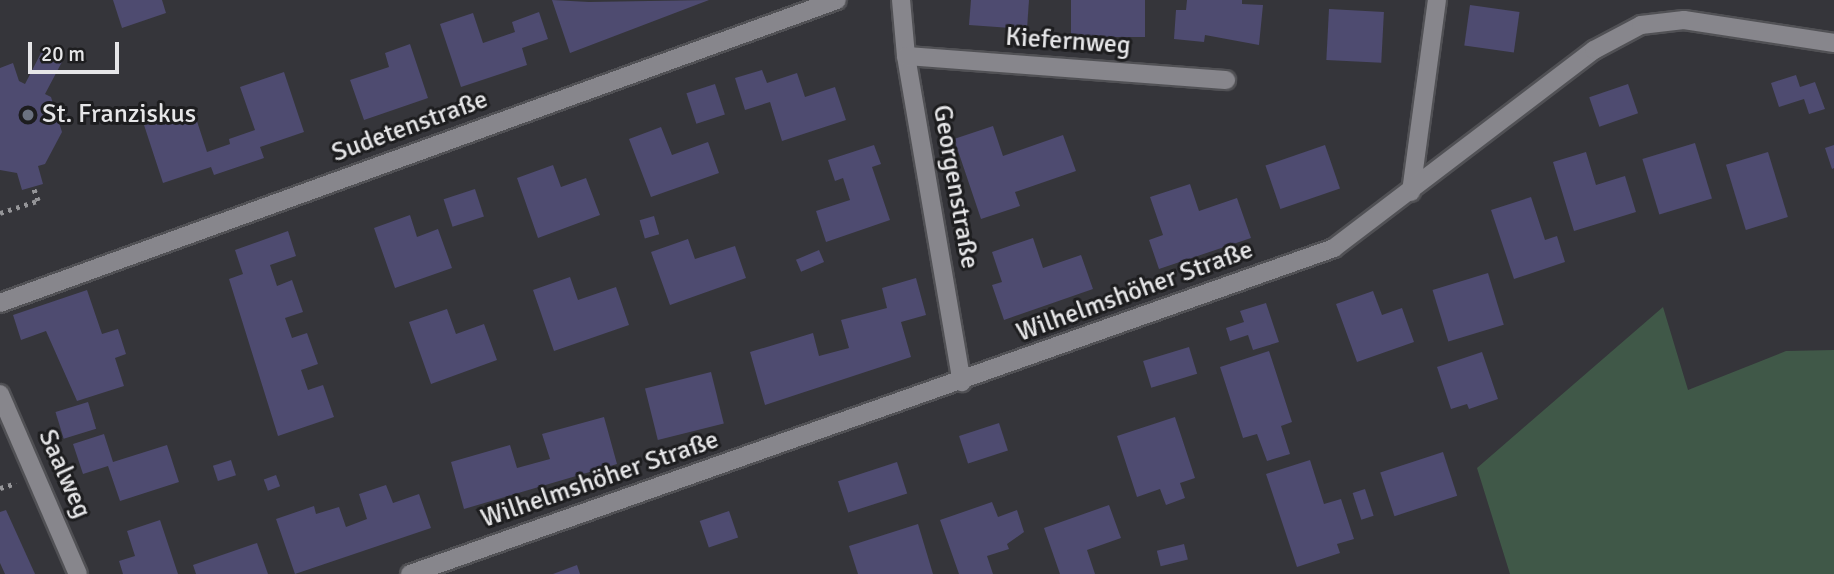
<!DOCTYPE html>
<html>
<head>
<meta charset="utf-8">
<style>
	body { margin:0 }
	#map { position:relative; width:1834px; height:574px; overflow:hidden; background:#35353a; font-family:Signika,sans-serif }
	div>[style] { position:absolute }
	.green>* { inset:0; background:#405848 }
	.building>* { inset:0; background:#4e4b70; transform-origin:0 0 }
	.path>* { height:4.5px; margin-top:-2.25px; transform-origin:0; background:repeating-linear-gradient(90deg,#959598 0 3.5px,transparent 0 8.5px) }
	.roads { filter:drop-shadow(2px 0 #515155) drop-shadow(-2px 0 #515155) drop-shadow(0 2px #515155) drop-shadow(0 -2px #515155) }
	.minor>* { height:18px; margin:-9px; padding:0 9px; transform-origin:9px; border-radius:9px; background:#87868c }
	.dots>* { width:19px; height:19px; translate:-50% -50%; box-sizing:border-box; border:4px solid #1d1d1f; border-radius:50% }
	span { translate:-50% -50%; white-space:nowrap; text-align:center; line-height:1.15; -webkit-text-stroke:6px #1d1d1f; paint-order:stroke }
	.street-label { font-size:26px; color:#e6e6e8 }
	.poi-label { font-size:26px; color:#e6e6e8 }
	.left { translate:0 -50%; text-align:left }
	.scale { position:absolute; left:28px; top:42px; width:91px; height:32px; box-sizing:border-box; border:4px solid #e6e6e8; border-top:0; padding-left:9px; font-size:21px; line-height:24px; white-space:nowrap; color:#e6e6e8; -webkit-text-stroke:5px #1d1d1f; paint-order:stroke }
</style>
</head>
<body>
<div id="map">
	<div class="green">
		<div style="clip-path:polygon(1663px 307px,1688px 390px,1786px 351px,1834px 350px,1834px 574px,1510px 574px,1477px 468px)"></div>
	</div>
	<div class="building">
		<div style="clip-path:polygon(113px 0,162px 0,166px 13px,122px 28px)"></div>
		<div style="clip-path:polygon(552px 0,589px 2px,709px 0,570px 53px)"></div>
		<div style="clip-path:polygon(971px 0,1029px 0,1027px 29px,969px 25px)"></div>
		<div style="left:1071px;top:0;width:74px;height:37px"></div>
		<div style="clip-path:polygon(1187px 0,1242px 0,1242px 4px,1263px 5px,1259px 45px,1205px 35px,1204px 42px,1174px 39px,1176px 10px,1186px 10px)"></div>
		<div style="left:1470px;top:5px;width:50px;height:41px;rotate:8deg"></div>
		<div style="left:1329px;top:9px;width:55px;height:51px;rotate:3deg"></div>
		<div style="clip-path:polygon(539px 12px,548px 39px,522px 48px,527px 65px,461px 87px,440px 24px,473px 13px,483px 43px,515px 32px,512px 22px)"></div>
		<div style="clip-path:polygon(410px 44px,428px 98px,364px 120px,350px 80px,389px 67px,385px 53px)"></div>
		<div style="clip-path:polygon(43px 49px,63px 60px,45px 94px,51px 97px,62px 132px,45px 164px,38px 166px,43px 184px,22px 190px,17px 173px,0 170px,0 68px,13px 63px,19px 81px,25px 84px)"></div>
		<div style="clip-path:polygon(762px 70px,767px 83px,797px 73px,805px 97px,835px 87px,846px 120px,782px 141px,770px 102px,745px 110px,735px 78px)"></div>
		<div style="clip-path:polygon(284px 72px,304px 132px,260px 147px,264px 158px,214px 175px,211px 167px,163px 183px,144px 125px,193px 109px,207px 152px,230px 144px,229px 139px,255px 130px,240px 87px)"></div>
		<div style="clip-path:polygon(1796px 75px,1800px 87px,1815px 82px,1825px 109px,1809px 114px,1804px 99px,1779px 107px,1771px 83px)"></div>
		<div style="left:715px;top:84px;width:32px;height:30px;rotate:72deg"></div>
		<div style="left:1628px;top:84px;width:31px;height:41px;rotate:71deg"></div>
		<div style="clip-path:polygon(993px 126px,1003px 156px,1063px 135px,1076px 171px,1015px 192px,1020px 206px,981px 219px,954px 139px)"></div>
		<div style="clip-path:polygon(661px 127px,672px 155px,708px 142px,719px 173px,651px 197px,629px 139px)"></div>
		<div style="left:1695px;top:143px;width:58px;height:55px;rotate:73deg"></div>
		<div style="clip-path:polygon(874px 145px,881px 164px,872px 167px,890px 220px,826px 242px,816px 211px,850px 200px,843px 178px,835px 181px,828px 160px)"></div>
		<div style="left:1325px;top:145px;width:46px;height:63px;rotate:71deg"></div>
		<div style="clip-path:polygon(1834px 145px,1834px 168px,1832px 169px,1825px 148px)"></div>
		<div style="clip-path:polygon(1586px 152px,1596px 185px,1625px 176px,1636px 212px,1574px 231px,1553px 162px)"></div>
		<div style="left:1768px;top:152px;width:68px;height:44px;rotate:73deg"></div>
		<div style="clip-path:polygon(553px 165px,561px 187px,586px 178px,600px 215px,538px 238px,517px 178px)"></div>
		<div style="clip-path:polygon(1190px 184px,1199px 211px,1237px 198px,1251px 238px,1159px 269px,1149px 240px,1163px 235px,1150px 197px)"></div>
		<div style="left:475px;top:189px;width:29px;height:33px;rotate:72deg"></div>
		<div style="clip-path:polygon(1531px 197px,1545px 240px,1557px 236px,1565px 262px,1514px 279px,1491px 210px)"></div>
		<div style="clip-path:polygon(410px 215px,417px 237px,438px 229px,452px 268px,395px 288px,374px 228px)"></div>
		<div style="left:654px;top:216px;width:19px;height:15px;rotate:74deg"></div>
		<div style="clip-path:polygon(288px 231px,296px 256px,270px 265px,277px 286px,292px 280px,303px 312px,285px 318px,292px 338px,307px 333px,318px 364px,301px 370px,308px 390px,323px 385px,334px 417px,278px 436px,229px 279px,243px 274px,235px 250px)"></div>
		<div style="clip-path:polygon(1033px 238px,1043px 268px,1081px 255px,1093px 289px,1004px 320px,992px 285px,1002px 282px,992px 252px)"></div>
		<div style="clip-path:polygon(688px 239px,695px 259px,735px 246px,746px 278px,670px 305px,651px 252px)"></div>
		<div style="left:819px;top:250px;width:13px;height:25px;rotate:67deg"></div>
		<div style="left:1488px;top:273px;width:54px;height:58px;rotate:73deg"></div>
		<div style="clip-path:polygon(570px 277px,578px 300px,616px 287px,629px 325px,554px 351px,533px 290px)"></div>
		<div style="clip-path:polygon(916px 278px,926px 315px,901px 322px,911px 357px,765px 405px,750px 352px,813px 333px,819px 356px,849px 348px,841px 320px,887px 308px,882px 288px)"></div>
		<div style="clip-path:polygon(87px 290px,102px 334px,118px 329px,126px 354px,115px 358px,124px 386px,77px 401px,46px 331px,21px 340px,13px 315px)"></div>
		<div style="clip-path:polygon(1373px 291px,1382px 315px,1402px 308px,1414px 342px,1357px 362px,1336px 304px)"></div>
		<div style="clip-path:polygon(1266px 303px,1279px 342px,1253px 350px,1248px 335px,1230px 341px,1226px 328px,1244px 322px,1240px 311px)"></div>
		<div style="clip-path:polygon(447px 309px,456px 334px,484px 324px,497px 360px,431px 384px,409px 322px)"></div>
		<div style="left:1189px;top:347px;width:28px;height:48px;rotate:73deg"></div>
		<div style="clip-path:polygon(1269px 351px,1292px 422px,1281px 426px,1290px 454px,1267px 461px,1257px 434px,1243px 438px,1220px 367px)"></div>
		<div style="clip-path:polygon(1482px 352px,1498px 399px,1469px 409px,1467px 404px,1451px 409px,1437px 367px)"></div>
		<div style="left:711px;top:372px;width:53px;height:68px;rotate:76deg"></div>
		<div style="left:88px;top:402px;width:28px;height:34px;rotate:73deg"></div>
		<div style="clip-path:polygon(604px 417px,617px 464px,464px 509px,451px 462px,510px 445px,517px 468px,550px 459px,542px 434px)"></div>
		<div style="clip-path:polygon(1175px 417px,1195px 478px,1180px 483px,1185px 498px,1166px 505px,1160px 489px,1137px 497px,1117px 436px)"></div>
		<div style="left:999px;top:423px;width:29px;height:42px;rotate:72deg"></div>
		<div style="clip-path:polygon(104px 434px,113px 462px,167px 445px,179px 482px,120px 501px,108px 466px,83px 474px,73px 444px)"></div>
		<div style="left:1443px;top:452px;width:46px;height:66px;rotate:72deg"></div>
		<div style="left:231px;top:460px;width:16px;height:19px;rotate:72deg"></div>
		<div style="clip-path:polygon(1310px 460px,1324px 504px,1341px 499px,1354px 539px,1337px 544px,1340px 553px,1297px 567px,1266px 474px)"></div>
		<div style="left:897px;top:462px;width:33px;height:62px;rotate:72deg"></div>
		<div style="left:276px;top:475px;width:12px;height:13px;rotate:70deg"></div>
		<div style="clip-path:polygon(386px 485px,393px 503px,419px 494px,431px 528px,295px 574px,276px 519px,314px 506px,316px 514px,339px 507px,346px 527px,367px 519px,359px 494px)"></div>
		<div style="left:1365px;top:489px;width:28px;height:13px;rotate:72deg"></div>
		<div style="clip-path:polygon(992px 502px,998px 517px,1017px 510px,1024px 532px,1007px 544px,1009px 549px,987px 556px,993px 574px,959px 574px,940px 520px)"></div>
		<div style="clip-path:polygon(1109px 505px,1121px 538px,1087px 550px,1095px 574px,1060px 574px,1044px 528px)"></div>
		<div style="clip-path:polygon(6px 510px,35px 574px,5px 574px,0 563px,0 512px)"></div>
		<div style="left:729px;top:511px;width:28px;height:31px;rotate:71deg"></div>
		<div style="clip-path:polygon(160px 520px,178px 574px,123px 574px,119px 561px,135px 556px,127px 531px)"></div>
		<div style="clip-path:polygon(918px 524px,933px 574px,858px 574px,849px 546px)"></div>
		<div style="clip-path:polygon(257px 543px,268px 574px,196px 574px,193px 565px)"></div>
		<div style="left:1184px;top:544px;width:16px;height:28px;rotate:76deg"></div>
		<div style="clip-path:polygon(577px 565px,580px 574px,553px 574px)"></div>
	</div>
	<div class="path">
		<div style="left:0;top:213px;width:40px;rotate:-18deg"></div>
		<div style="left:38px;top:201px;width:15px;rotate:-110deg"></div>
		<div style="left:0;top:488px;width:17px;rotate:-17deg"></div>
	</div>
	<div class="roads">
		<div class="minor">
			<div style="left:901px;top:0;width:56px;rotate:84.9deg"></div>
			<div style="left:906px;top:56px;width:331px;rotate:80.3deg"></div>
			<div style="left:906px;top:56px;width:321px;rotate:4.3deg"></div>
			<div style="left:1411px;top:192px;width:194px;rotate:-82.3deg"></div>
			<div style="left:0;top:303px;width:890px;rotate:-19.9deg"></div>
			<div style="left:0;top:394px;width:196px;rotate:66.6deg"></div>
			<div style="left:410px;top:574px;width:980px;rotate:-19.43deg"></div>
			<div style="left:1334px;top:248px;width:327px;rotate:-37.3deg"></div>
			<div style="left:1594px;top:50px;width:53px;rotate:-28deg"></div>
			<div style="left:1641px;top:25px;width:43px;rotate:-6.6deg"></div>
			<div style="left:1684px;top:20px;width:152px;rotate:8.7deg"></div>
		</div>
	</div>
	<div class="dots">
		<div style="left:28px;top:115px;background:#6b7280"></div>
	</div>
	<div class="street-label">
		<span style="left:1068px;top:42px;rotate:4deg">Kiefernweg</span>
		<span style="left:410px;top:127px;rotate:-20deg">Sudetenstraße</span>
		<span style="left:955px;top:187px;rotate:80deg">Georgenstraße</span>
		<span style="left:1135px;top:292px;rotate:-20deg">Wilhelmshöher Straße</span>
		<span style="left:64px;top:474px;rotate:66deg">Saalweg</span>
		<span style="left:600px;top:480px;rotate:-19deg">Wilhelmshöher Straße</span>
	</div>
	<div class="poi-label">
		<span class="left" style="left:42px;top:115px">St. Franziskus</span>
	</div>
	<div class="scale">20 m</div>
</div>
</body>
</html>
